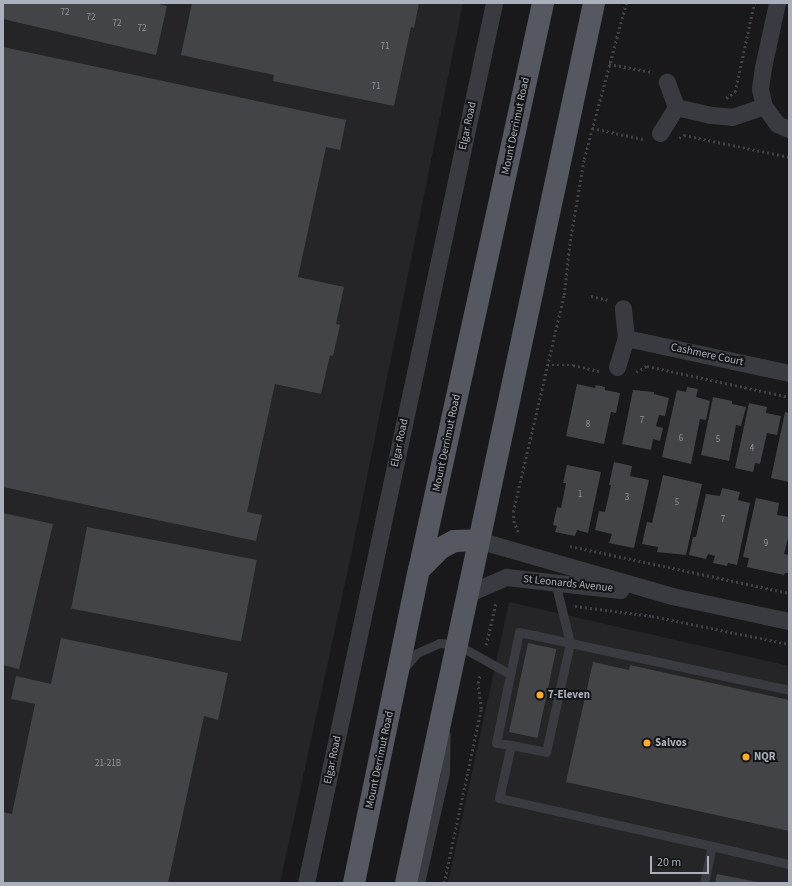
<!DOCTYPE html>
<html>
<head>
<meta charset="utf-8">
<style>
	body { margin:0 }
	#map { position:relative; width:792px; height:886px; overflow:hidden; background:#19191b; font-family:"Source Sans 3",sans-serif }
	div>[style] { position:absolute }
	.built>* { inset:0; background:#252528 }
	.building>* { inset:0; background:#434448; transform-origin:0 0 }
	.path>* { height:2.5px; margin-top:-1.25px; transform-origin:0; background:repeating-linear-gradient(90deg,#3f4248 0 2px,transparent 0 5px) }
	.service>* { height:9px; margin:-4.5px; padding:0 4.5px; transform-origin:4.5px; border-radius:4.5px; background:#393b41 }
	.minor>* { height:17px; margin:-8.5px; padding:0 8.5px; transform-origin:8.5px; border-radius:8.5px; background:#393b41 }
	.primary>* { height:22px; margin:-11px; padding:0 11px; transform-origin:11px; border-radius:11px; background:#555860 }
	.dots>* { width:11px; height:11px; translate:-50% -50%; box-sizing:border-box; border:2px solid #141416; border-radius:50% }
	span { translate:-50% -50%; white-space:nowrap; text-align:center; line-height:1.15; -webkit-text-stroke:4px #141416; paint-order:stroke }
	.number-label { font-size:9px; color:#90969f }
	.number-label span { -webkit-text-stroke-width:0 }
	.street-label { font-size:11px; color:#aab1bc }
	.poi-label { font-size:11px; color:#aab1bc; font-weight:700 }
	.left { translate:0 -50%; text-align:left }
	.frame { position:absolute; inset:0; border:4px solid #aab1bc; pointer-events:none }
	.scale { position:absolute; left:650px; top:856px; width:59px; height:18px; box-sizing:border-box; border:2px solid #aab1bc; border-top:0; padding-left:5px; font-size:12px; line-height:14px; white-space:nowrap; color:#aab1bc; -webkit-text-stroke:3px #141416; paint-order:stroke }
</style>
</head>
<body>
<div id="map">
	<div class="built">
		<div style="clip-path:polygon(3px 3px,463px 3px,352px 551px,280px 883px,3px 883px)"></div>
		<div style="clip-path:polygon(509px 602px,789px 666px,789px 883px,448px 883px)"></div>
	</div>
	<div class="building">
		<div style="clip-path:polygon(3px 3px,155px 3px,167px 6px,156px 55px,3px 19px)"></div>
		<div style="clip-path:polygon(192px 3px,419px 3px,414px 28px,411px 27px,394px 106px,273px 81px,274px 75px,181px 55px)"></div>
		<div style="clip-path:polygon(3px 47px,346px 120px,340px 150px,326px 147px,298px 277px,344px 287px,336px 324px,340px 325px,333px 356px,330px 355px,321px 394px,275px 384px,247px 512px,262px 515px,256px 541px,3px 487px)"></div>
		<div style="clip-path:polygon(577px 384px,595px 388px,596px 385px,605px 387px,605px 390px,620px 393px,616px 413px,611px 412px,604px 444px,566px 436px)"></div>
		<div style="clip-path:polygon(687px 387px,698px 389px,696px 397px,710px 401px,706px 420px,700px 419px,691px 464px,662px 457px,677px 390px,686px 392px)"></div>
		<div style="clip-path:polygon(633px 390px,654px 392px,654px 394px,669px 398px,665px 416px,659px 415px,656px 426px,663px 428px,660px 441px,653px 439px,651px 450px,622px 444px)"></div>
		<div style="clip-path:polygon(713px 397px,732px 401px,732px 404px,746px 407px,741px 426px,736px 425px,729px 461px,701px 455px)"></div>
		<div style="clip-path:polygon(749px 403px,767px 407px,766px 413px,781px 416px,777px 435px,767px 433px,760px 464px,755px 463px,753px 472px,735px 468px)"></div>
		<div style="clip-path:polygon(785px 412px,789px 413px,789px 482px,771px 478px)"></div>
		<div style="clip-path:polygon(614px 462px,632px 466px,630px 476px,649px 480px,634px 548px,609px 543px,612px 534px,595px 530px,599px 511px,605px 512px,611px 485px,609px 485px)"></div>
		<div style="clip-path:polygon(567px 465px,601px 472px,588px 533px,577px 530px,575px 536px,555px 532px,557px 526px,553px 525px,557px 507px,561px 508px,566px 483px,563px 483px)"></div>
		<div style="clip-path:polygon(663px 475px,702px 484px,686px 555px,657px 552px,658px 547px,642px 544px,647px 522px,652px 523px)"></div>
		<div style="clip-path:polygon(722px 488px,740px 492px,738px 500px,750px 503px,737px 565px,728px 563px,727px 566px,713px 563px,715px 556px,708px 554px,706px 559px,689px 555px,693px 537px,696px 537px,706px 494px,720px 496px)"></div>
		<div style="clip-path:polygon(756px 498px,779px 503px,777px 515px,789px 517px,789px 534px,784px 554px,789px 555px,788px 573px,785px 573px,784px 575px,747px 567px,749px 558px,743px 557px)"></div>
		<div style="clip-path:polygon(3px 513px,53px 524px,19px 669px,3px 665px)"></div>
		<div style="left:87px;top:527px;width:173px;height:83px;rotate:11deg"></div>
		<div style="clip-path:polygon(61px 638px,228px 673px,218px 720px,204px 716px,168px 883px,3px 883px,3px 812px,12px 814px,35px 704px,11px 699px,16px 676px,51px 684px)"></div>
		<div style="left:528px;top:643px;width:29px;height:91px;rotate:12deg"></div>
		<div style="clip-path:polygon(593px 662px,629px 670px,630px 665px,789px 700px,789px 831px,566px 782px)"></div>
		<div style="clip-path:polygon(717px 874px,757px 882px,757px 883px,715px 883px)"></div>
	</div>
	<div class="path">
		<div style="left:609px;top:64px;width:44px;rotate:10.5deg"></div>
		<div style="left:726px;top:98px;width:11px;rotate:-34deg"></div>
		<div style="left:735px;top:92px;width:91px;rotate:-77.9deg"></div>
		<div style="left:592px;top:128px;width:52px;rotate:12.2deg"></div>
		<div style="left:679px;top:138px;width:6px;rotate:-31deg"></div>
		<div style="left:684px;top:135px;width:107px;rotate:11.8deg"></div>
		<div style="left:591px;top:296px;width:17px;rotate:13deg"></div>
		<div style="left:547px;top:365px;width:26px"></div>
		<div style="left:573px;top:365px;width:28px;rotate:13deg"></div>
		<div style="left:636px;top:372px;width:13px;rotate:-29deg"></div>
		<div style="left:647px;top:366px;width:145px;rotate:12.3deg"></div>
		<div style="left:518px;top:532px;width:10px;rotate:-114deg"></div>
		<div style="left:514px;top:523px;width:11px;rotate:-95deg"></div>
		<div style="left:513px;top:512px;width:223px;rotate:-76.8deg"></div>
		<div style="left:564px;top:295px;width:54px;rotate:-83.7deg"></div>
		<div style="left:570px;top:241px;width:83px;rotate:-80.3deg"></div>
		<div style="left:584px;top:159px;width:162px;rotate:-74.9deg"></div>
		<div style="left:570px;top:546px;width:224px;rotate:12.1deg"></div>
		<div style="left:575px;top:606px;width:78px;rotate:7.4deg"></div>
		<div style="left:652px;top:616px;width:140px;rotate:11.6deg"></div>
		<div style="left:486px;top:645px;width:44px;rotate:-76.9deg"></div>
		<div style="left:444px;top:883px;width:178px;rotate:-78deg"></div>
		<div style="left:481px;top:709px;width:26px;rotate:-97deg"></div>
		<div style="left:478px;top:683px;width:9px;rotate:-77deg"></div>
	</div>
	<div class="service">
		<div style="left:404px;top:668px;width:20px;rotate:-49deg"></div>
		<div style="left:417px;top:653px;width:24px;rotate:-24deg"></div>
		<div style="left:439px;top:643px;width:17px;rotate:3deg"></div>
		<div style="left:456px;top:644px;width:62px;rotate:29.1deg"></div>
		<div style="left:511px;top:745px;width:36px;rotate:11deg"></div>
		<div style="left:546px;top:752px;width:112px;rotate:-77.6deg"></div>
		<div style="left:570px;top:643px;width:63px;rotate:-103.8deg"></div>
		<div style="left:712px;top:846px;width:218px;rotate:-167.3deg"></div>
		<div style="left:499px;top:798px;width:54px;rotate:-77.2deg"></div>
		<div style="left:511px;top:745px;width:15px;rotate:-172deg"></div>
		<div style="left:496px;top:743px;width:113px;rotate:-78.3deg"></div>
		<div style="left:519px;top:632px;width:276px;rotate:12.1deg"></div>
		<div style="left:420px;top:883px;width:113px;rotate:-77.2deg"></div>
		<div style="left:445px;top:773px;width:39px;rotate:-89deg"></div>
		<div style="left:704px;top:883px;width:38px;rotate:-78deg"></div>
		<div style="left:712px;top:846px;width:79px;rotate:13.2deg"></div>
	</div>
	<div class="minor">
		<div style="left:777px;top:3px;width:66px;rotate:102.3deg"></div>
		<div style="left:763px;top:67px;width:22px;rotate:98deg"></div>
		<div style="left:760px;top:89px;width:17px;rotate:77deg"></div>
		<div style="left:764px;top:106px;width:22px;rotate:54deg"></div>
		<div style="left:777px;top:124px;width:13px;rotate:23deg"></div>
		<div style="left:676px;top:107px;width:36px;rotate:13deg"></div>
		<div style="left:711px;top:115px;width:21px;rotate:5deg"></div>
		<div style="left:732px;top:117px;width:34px;rotate:-19deg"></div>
		<div style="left:660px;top:133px;width:31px;rotate:-58deg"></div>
		<div style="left:676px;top:107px;width:27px;rotate:-110deg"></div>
		<div style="left:626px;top:338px;width:167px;rotate:12.1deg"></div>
		<div style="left:617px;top:367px;width:30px;rotate:-73deg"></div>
		<div style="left:626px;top:338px;width:30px;rotate:-96deg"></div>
		<div style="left:478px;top:540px;width:202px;rotate:16.1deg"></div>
		<div style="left:672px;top:596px;width:120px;rotate:12.1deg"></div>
		<div style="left:467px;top:594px;width:43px;rotate:-23.6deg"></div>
		<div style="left:506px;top:577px;width:115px;rotate:6.5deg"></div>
		<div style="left:306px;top:883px;width:900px;rotate:-77.94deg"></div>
	</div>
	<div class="primary">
		<div style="left:419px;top:570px;width:31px;rotate:-45deg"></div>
		<div style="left:441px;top:548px;width:15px;rotate:-28deg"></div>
		<div style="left:454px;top:541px;width:24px;rotate:-2deg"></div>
		<div style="left:354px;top:883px;width:320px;rotate:-78.3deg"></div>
		<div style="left:419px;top:570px;width:580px;rotate:-77.66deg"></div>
		<div style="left:406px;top:883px;width:900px;rotate:-77.94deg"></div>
	</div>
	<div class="dots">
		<div style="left:540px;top:695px;background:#fead2e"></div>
		<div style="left:647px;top:743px;background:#fead2e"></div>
		<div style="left:746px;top:757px;background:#fead2e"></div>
	</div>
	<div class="number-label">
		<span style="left:65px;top:13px">72</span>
		<span style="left:91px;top:18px">72</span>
		<span style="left:117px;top:24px">72</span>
		<span style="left:142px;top:29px">72</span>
		<span style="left:385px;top:47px">71</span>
		<span style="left:376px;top:87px">71</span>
		<span style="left:642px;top:421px">7</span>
		<span style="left:588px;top:425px">8</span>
		<span style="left:681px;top:439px">6</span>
		<span style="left:718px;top:440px">5</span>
		<span style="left:752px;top:449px">4</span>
		<span style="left:580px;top:495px">1</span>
		<span style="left:627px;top:498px">3</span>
		<span style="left:677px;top:503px">5</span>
		<span style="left:723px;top:520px">7</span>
		<span style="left:766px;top:544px">9</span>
		<span style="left:108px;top:764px">21-21B</span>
	</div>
	<div class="street-label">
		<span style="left:468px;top:126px;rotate:-78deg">Elgar Road</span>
		<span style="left:516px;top:126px;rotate:-78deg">Mount Derrimut Road</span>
		<span style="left:707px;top:355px;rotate:12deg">Cashmere Court</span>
		<span style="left:400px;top:443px;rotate:-78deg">Elgar Road</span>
		<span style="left:447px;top:443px;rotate:-78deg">Mount Derrimut Road</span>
		<span style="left:568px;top:584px;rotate:6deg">St Leonards Avenue</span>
		<span style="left:333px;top:760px;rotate:-78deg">Elgar Road</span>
		<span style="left:380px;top:760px;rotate:-78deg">Mount Derrimut Road</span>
	</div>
	<div class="poi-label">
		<span class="left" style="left:548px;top:695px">7-Eleven</span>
		<span class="left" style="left:655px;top:743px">Salvos</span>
		<span class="left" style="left:754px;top:757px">NQR</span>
	</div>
	<div class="frame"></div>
	<div class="scale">20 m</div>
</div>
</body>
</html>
